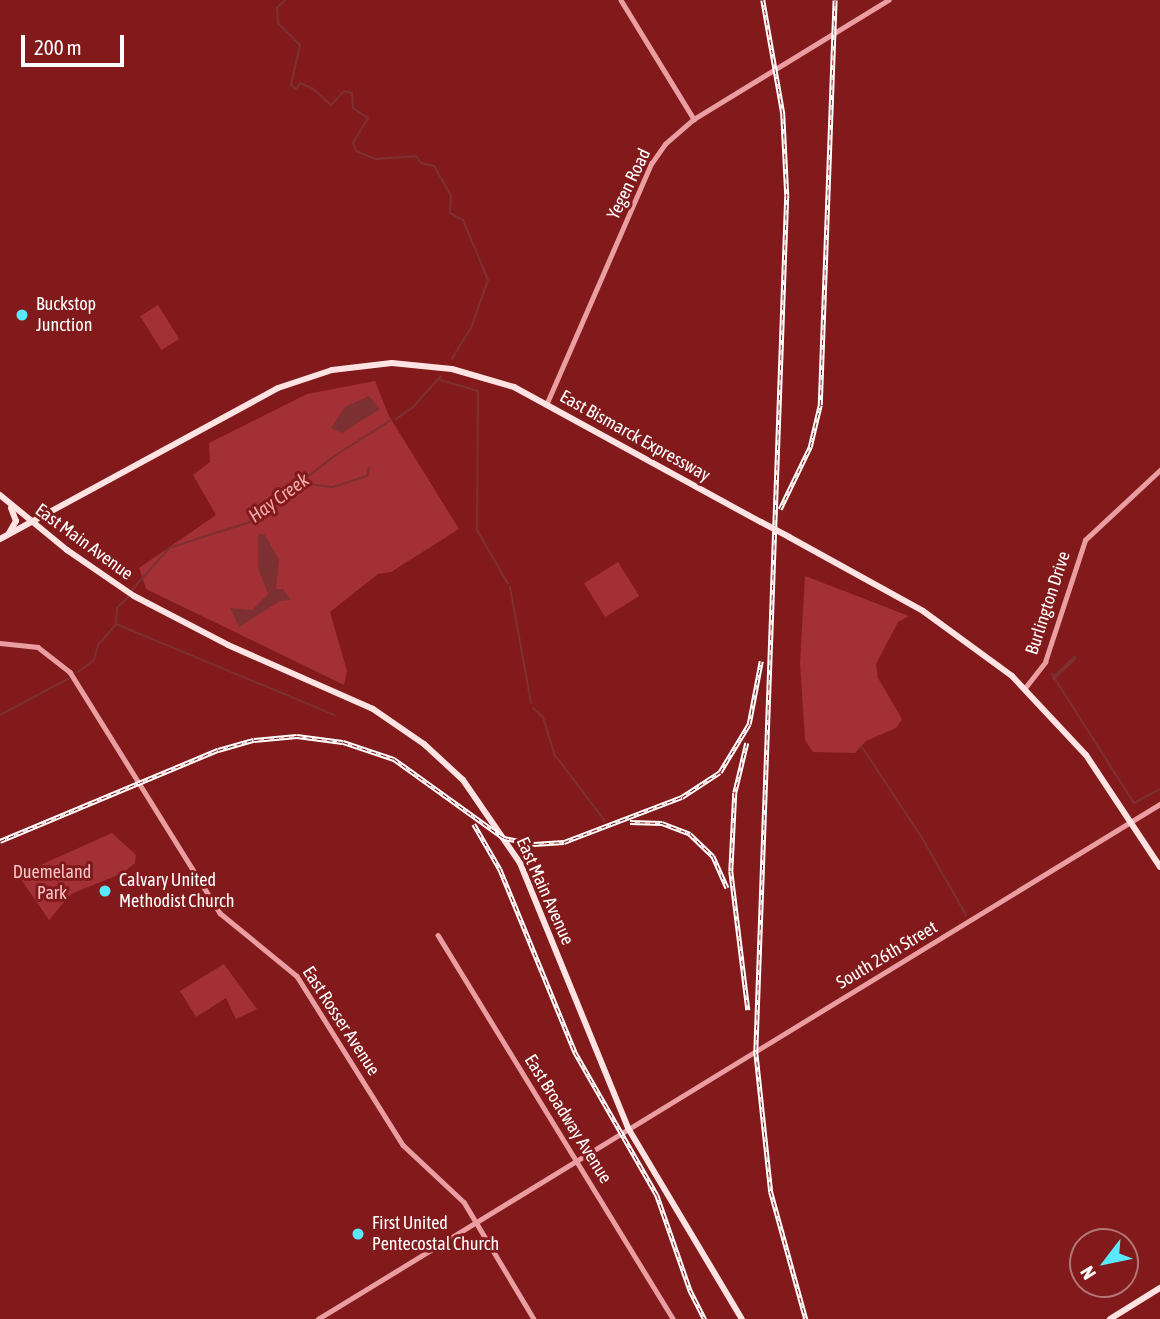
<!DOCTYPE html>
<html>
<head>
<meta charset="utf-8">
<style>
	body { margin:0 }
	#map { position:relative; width:1160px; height:1319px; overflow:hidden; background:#821a1c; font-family:"Asap Condensed",sans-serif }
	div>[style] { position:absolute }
	.green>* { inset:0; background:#a23034; transform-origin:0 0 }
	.water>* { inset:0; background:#7d3031 }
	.stream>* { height:2px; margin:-1px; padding:0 1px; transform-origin:1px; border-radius:1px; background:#7d3031 }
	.canal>* { height:3.5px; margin:-1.75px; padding:0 1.75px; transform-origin:1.75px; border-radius:1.75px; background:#7d3031 }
	.minor>* { height:4.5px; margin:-2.25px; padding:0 2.25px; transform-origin:2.25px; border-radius:2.25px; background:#eb9ea1 }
	.major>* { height:6px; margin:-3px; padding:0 3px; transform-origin:3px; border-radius:3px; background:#ffe3e3 }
	.rail>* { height:4.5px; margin-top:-2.25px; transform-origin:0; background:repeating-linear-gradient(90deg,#821a1c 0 5px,#fff 0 10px); box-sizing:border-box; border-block:2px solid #fff }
	.major-bridge>* { height:6px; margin:-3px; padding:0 3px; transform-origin:3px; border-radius:3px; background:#ffe3e3 }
	.dots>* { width:19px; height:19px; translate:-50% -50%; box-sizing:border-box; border:4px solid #821a1c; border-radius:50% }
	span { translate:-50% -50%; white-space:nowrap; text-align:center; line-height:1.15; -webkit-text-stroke:6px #821a1c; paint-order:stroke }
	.street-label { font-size:18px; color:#fff }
	.poi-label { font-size:18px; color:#fff }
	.left { translate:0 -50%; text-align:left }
	.park-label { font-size:18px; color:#f8c3c5 }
	.water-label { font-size:19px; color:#f3aaac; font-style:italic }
	.north { position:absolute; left:1069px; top:1228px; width:70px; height:70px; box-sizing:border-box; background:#821a1c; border:2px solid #b47677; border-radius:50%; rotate:238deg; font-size:19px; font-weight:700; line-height:28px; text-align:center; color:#fff }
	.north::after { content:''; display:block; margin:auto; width:24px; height:32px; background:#5ae8fd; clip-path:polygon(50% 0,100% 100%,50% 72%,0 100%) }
	.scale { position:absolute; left:21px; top:35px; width:103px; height:32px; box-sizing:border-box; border:4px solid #fff; border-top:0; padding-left:9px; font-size:21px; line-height:24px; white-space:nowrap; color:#fff; -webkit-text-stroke:5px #821a1c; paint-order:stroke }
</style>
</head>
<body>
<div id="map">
	<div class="green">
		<div style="left:158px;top:305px;width:40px;height:21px;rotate:58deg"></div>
		<div style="clip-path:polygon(375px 381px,389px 416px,459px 529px,391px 572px,378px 574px,330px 612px,347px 671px,344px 685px,146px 589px,139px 568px,216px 515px,193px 475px,210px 462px,209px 443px,307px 394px)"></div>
		<div style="left:618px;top:562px;width:40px;height:40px;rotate:58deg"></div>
		<div style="clip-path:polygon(805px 576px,909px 616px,898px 622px,876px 664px,878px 678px,902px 719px,896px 728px,866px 741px,855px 753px,813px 752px,805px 740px,800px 663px)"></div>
		<div style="clip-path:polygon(112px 833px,136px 855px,135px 863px,123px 873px,71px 894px,49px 920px,18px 875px)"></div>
		<div style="clip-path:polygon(224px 964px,257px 1009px,236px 1019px,226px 998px,196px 1017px,180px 991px)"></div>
	</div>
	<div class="water">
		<div style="clip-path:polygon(369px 396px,380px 409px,342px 433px,331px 428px,345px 407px)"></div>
		<div style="clip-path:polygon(258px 534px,265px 535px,279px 560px,276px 589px,283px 589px,291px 600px,280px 601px,239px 627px,230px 608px,252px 610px,268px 594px,258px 568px)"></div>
	</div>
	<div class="stream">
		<div style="left:285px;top:0;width:11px;rotate:135deg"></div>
		<div style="left:277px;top:8px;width:15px;rotate:86deg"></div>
		<div style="left:278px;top:23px;width:31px;rotate:45deg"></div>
		<div style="left:300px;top:45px;width:41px;rotate:102.7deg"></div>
		<div style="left:291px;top:85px;width:6px;rotate:39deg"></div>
		<div style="left:296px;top:89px;width:7px;rotate:-56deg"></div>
		<div style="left:300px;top:83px;width:13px;rotate:23deg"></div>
		<div style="left:312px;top:88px;width:25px;rotate:42deg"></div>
		<div style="left:331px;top:105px;width:19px;rotate:-47deg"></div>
		<div style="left:344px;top:91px;width:8px;rotate:14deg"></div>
		<div style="left:352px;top:93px;width:15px;rotate:86deg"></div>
		<div style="left:353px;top:108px;width:18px;rotate:34deg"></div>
		<div style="left:368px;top:118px;width:29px;rotate:121deg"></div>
		<div style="left:353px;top:143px;width:9px;rotate:69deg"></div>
		<div style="left:356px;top:151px;width:22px;rotate:22deg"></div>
		<div style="left:376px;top:159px;width:40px;rotate:-4.3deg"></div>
		<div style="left:416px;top:156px;width:9px;rotate:54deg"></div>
		<div style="left:421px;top:163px;width:13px;rotate:13deg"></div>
		<div style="left:434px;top:166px;width:34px;rotate:60deg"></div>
		<div style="left:451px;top:195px;width:18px;rotate:93deg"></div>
		<div style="left:450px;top:213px;width:15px;rotate:28deg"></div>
		<div style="left:463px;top:220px;width:65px;rotate:67.4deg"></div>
		<div style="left:488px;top:280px;width:51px;rotate:109.5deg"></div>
		<div style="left:471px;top:328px;width:36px;rotate:122deg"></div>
		<div style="left:440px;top:380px;width:40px;rotate:16deg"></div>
		<div style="left:478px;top:391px;width:139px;rotate:90.4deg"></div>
		<div style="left:477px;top:530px;width:62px;rotate:60.1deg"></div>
		<div style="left:396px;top:419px;width:19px;rotate:-35deg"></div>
		<div style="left:412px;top:408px;width:43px;rotate:-47.8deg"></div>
		<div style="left:303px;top:483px;width:30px;rotate:8deg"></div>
		<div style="left:333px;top:487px;width:36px;rotate:-18deg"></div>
		<div style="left:367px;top:476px;width:8px;rotate:-76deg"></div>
		<div style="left:510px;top:587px;width:118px;rotate:79.7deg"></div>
		<div style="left:132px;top:590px;width:56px;rotate:-48.6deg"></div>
		<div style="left:169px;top:548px;width:85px;rotate:-17.8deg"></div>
		<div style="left:250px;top:522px;width:105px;rotate:-38.1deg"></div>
		<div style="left:333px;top:457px;width:69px;rotate:-32.5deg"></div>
		<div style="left:116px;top:624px;width:237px;rotate:22.6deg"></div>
		<div style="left:78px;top:672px;width:20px;rotate:-37deg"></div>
		<div style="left:94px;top:660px;width:16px;rotate:-75deg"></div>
		<div style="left:98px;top:645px;width:28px;rotate:-49deg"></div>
		<div style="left:116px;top:624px;width:16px;rotate:-86deg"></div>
		<div style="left:117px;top:608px;width:16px;rotate:-45deg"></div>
		<div style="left:1052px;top:674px;width:153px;rotate:57.6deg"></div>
		<div style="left:1134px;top:803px;width:30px;rotate:-28deg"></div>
		<div style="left:533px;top:708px;width:13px;rotate:42deg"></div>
		<div style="left:543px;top:717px;width:39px;rotate:73deg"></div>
		<div style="left:554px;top:754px;width:84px;rotate:52.7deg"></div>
		<div style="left:0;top:715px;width:77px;rotate:-27.9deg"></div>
		<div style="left:862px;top:747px;width:107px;rotate:56.5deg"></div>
		<div style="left:921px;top:836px;width:91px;rotate:60.3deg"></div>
	</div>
	<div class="canal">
		<div style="left:1054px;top:678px;width:28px;rotate:-44deg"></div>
	</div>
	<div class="minor">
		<div style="left:621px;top:0;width:140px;rotate:58.5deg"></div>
		<div style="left:547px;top:403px;width:261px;rotate:-66.5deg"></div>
		<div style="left:651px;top:164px;width:24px;rotate:-55deg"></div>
		<div style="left:665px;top:144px;width:38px;rotate:-41deg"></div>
		<div style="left:694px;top:119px;width:228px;rotate:-31.5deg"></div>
		<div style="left:0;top:643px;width:38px;rotate:6deg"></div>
		<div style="left:38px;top:647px;width:41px;rotate:38deg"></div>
		<div style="left:70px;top:672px;width:284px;rotate:58.1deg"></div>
		<div style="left:220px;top:913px;width:99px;rotate:39.3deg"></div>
		<div style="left:297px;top:976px;width:199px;rotate:57.9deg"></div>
		<div style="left:403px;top:1145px;width:83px;rotate:43.1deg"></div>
		<div style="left:464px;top:1202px;width:136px;rotate:59.1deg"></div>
		<div style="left:1025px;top:688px;width:33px;rotate:-52deg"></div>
		<div style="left:1045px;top:662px;width:128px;rotate:-71.8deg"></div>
		<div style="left:1085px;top:540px;width:103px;rotate:-43deg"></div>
		<div style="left:438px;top:935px;width:450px;rotate:58.5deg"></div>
		<div style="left:318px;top:1319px;width:987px;rotate:-31.45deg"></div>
	</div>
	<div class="major">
		<div style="left:0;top:495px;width:87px;rotate:39.4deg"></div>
		<div style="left:67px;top:550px;width:81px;rotate:34.5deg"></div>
		<div style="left:134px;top:596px;width:106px;rotate:27.5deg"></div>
		<div style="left:228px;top:645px;width:158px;rotate:23.8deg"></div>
		<div style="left:373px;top:709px;width:62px;rotate:34.5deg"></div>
		<div style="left:424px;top:744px;width:53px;rotate:42.7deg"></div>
		<div style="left:463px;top:780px;width:101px;rotate:55.5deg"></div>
		<div style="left:520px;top:863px;width:286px;rotate:67.8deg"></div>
		<div style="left:628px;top:1128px;width:222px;rotate:59.2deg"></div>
		<div style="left:9px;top:533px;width:14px;rotate:-60deg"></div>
		<div style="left:16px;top:521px;width:14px;rotate:-111deg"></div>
		<div style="left:789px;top:537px;width:153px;rotate:28.9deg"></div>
		<div style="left:923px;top:611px;width:110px;rotate:36.1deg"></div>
		<div style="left:1012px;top:676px;width:108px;rotate:46.9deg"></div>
		<div style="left:1086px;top:755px;width:134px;rotate:56.5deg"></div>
		<div style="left:0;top:539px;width:316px;rotate:-28.5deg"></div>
		<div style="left:278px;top:388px;width:57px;rotate:-18.4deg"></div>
		<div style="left:332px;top:370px;width:60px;rotate:-6.7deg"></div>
		<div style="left:392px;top:363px;width:60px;rotate:5.7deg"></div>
		<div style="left:452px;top:369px;width:65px;rotate:16.2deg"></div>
		<div style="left:514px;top:387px;width:281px;rotate:28.7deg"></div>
		<div style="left:1110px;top:1319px;width:59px;rotate:-31.8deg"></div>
	</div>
	<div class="rail">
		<div style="left:763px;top:0;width:116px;rotate:80deg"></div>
		<div style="left:783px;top:114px;width:81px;rotate:87.2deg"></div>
		<div style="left:787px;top:195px;width:858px;rotate:92.07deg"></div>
		<div style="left:756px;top:1052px;width:141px;rotate:83.9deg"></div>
		<div style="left:771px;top:1192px;width:132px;rotate:74.6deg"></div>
		<div style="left:780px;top:509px;width:69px;rotate:-64.2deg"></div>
		<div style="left:810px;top:447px;width:43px;rotate:-76.6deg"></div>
		<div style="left:820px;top:405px;width:405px;rotate:-87.9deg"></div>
		<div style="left:747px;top:743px;width:51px;rotate:103.5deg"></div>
		<div style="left:735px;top:793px;width:78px;rotate:92.9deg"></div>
		<div style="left:731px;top:871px;width:140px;rotate:83deg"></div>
		<div style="left:630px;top:822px;width:32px;rotate:2deg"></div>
		<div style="left:662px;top:823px;width:30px;rotate:21deg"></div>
		<div style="left:690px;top:834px;width:32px;rotate:44deg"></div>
		<div style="left:713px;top:856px;width:35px;rotate:66deg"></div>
		<div style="left:474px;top:824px;width:52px;rotate:60deg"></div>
		<div style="left:500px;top:869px;width:198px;rotate:67.7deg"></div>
		<div style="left:575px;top:1052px;width:165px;rotate:60.2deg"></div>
		<div style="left:657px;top:1195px;width:101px;rotate:70.8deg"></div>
		<div style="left:690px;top:1290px;width:33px;rotate:63deg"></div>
		<div style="left:0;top:841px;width:236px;rotate:-22.7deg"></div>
		<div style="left:218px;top:750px;width:37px;rotate:-16deg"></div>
		<div style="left:254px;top:740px;width:43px;rotate:-5.3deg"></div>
		<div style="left:297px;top:736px;width:46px;rotate:7.4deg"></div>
		<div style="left:343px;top:742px;width:54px;rotate:18.4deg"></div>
		<div style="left:394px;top:759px;width:135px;rotate:35.7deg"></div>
		<div style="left:504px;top:838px;width:31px;rotate:11deg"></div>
		<div style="left:534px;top:844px;width:30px;rotate:-4deg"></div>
		<div style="left:564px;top:842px;width:126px;rotate:-20.9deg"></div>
		<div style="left:682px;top:797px;width:45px;rotate:-33.3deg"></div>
		<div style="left:720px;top:772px;width:56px;rotate:-58.9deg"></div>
		<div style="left:749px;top:724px;width:64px;rotate:-79.2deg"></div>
	</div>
	<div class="major-bridge">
		<div style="left:761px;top:522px;width:32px;rotate:28deg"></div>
	</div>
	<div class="dots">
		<div style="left:22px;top:315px;background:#5ae8fd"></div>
		<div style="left:105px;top:891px;background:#5ae8fd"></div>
		<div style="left:358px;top:1234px;background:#5ae8fd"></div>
	</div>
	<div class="street-label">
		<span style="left:629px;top:184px;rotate:-64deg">Yegen Road</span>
		<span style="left:635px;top:436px;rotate:29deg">East Bismarck Expressway</span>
		<span style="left:84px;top:542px;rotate:36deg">East Main Avenue</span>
		<span style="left:1048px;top:603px;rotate:-72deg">Burlington Drive</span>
		<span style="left:545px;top:891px;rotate:66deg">East Main Avenue</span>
		<span style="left:887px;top:955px;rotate:-31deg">South 26th Street</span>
		<span style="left:341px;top:1021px;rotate:57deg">East Rosser Avenue</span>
		<span style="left:568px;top:1119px;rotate:58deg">East Broadway Avenue</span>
	</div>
	<div class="poi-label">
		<span class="left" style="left:36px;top:315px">Buckstop<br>Junction</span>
		<span class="left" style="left:119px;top:891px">Calvary United<br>Methodist Church</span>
		<span class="left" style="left:372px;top:1234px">First United<br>Pentecostal Church</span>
	</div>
	<div class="park-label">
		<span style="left:52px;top:883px">Duemeland<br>Park</span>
	</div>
	<div class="water-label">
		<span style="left:279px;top:498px;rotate:-36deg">Hay Creek</span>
	</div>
	<div class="north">N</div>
	<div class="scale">200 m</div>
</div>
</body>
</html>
